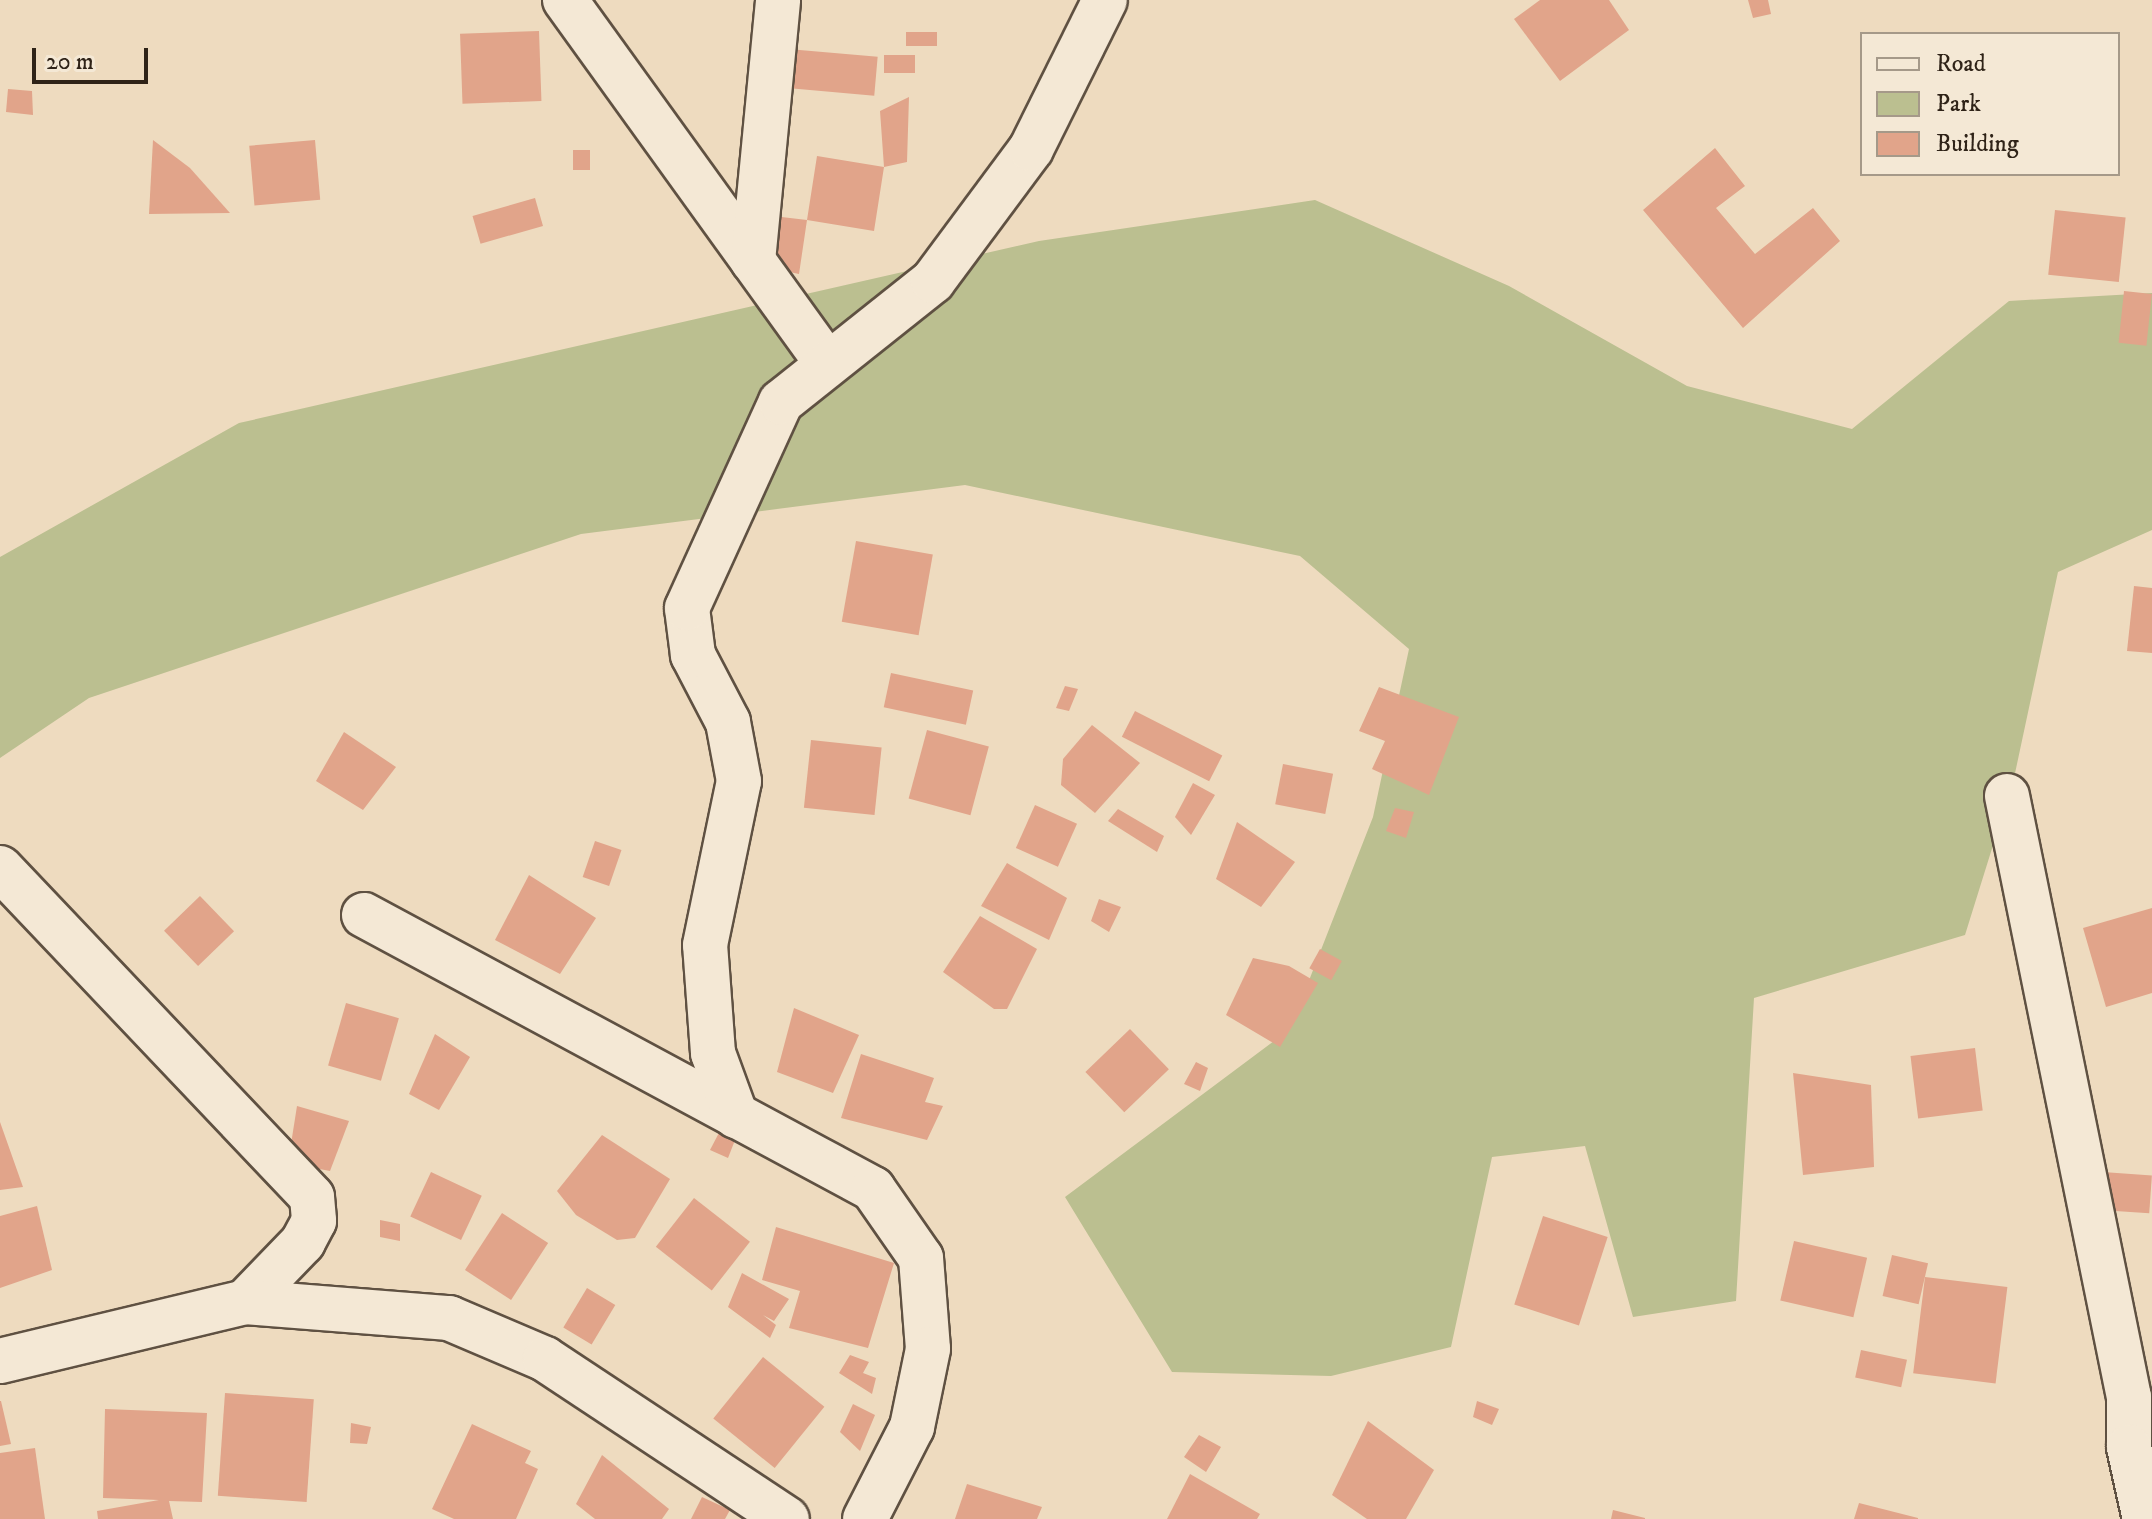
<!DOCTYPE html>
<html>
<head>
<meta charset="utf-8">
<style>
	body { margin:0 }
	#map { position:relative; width:2152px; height:1519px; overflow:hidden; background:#eedbbf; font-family:"IM FELL DW Pica",serif }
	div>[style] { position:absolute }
	.green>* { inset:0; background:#bbbf90 }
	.building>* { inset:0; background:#e1a48a; transform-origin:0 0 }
	.roads { filter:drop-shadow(2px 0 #5f5142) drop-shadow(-2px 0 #5f5142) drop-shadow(0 2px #5f5142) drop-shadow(0 -2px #5f5142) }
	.minor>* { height:44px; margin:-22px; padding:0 22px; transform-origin:22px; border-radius:22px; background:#f4e8d5 }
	span { translate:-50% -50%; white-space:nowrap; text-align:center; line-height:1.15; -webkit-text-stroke:6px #f4e8d5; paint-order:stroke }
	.legend { position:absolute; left:1860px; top:32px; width:260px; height:144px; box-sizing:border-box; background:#f4e8d5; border:2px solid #a59989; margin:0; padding:10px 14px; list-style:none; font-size:24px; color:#2f2318 }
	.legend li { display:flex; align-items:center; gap:16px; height:40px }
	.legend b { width:40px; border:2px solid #a59989 }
	.scale { position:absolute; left:32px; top:48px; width:116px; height:36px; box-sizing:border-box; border:4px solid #2f2318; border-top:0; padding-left:10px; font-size:24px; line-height:28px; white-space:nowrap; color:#2f2318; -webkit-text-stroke:6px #f4e8d5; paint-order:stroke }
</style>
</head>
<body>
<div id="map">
	<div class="green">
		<div style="clip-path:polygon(1315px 200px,1509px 286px,1687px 386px,1852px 429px,2009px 301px,2152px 293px,2152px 530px,2058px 572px,2014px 778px,1965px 935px,1754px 998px,1736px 1301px,1633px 1317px,1585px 1146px,1492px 1157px,1451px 1347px,1331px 1376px,1172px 1372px,1065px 1197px,1290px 1029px,1373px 817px,1409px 649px,1300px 556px,965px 485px,581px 534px,89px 698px,0 758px,0 557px,239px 423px,1039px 241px)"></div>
	</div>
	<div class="building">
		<div style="clip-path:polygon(1540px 0,1609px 0,1629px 30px,1560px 81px,1514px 19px)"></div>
		<div style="clip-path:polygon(1748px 0,1768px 0,1771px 14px,1753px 18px)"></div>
		<div style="left:539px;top:31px;width:70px;height:79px;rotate:88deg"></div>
		<div style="left:906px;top:32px;width:31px;height:14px"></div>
		<div style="left:788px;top:49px;width:90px;height:39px;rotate:5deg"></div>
		<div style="left:884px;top:55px;width:31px;height:18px"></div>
		<div style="clip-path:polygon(8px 89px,32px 91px,33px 115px,6px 112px)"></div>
		<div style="clip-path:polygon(909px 97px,907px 162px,884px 167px,874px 231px,807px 220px,799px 274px,766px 267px,773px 216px,807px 220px,817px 156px,884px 167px,880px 111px)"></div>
		<div style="clip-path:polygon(153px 140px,190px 168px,230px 213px,149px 214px)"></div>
		<div style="left:315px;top:140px;width:60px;height:66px;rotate:85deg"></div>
		<div style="clip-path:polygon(1715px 148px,1745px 186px,1716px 208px,1755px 254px,1813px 208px,1840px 241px,1743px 328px,1643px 210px)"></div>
		<div style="left:573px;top:150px;width:17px;height:20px"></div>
		<div style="left:535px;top:198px;width:29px;height:65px;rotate:74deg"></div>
		<div style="left:2055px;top:210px;width:71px;height:65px;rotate:6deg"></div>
		<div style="left:2124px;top:291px;width:28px;height:52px;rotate:6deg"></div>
		<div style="left:856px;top:541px;width:78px;height:82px;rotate:10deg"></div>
		<div style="clip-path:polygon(2134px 586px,2152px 588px,2152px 653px,2127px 651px)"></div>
		<div style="left:891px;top:673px;width:84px;height:35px;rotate:12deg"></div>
		<div style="clip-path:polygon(1065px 686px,1078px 689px,1069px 711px,1056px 708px)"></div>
		<div style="clip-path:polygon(1379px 687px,1459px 717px,1429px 795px,1372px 769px,1385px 741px,1359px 731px)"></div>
		<div style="left:1135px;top:711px;width:98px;height:29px;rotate:27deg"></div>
		<div style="clip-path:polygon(1092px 725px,1140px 763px,1095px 813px,1061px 785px,1063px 759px)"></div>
		<div style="left:927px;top:730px;width:64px;height:71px;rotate:15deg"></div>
		<div style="clip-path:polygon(344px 732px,396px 767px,363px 810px,316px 781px)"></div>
		<div style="left:811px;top:740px;width:71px;height:68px;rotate:6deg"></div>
		<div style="left:1283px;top:764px;width:51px;height:41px;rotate:11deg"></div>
		<div style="clip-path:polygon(1193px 783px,1215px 795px,1191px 835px,1175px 817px)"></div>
		<div style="left:1035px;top:805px;width:46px;height:47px;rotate:24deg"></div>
		<div style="clip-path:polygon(1395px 808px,1414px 812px,1406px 838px,1386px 831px)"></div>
		<div style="clip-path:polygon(1118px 809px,1164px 836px,1157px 852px,1108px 821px)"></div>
		<div style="clip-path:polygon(1237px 822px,1295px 862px,1261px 907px,1216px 879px)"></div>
		<div style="left:595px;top:841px;width:28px;height:38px;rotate:19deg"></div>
		<div style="clip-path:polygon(1007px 863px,1067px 898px,1049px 940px,981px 906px)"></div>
		<div style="clip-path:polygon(529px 875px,596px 918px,560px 974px,495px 940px)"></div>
		<div style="left:200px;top:896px;width:49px;height:50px;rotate:46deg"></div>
		<div style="clip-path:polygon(1099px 899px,1121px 907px,1109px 932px,1091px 921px)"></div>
		<div style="clip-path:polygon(2152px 908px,2152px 993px,2106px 1007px,2083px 928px)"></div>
		<div style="clip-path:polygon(980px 916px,1037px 949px,1007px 1009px,994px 1009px,943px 972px)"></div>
		<div style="left:1320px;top:949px;width:25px;height:22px;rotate:29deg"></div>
		<div style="clip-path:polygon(1253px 958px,1289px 966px,1318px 983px,1280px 1047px,1226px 1015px)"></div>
		<div style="left:346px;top:1003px;width:55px;height:65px;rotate:16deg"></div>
		<div style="clip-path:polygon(794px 1008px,859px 1035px,833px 1093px,777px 1072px)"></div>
		<div style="left:1130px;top:1029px;width:56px;height:62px;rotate:46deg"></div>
		<div style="clip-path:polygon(435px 1034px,470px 1057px,439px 1110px,409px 1094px)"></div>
		<div style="left:1975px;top:1048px;width:63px;height:65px;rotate:83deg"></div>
		<div style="clip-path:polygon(861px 1054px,934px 1078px,925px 1102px,943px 1106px,927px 1140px,841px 1118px)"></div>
		<div style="clip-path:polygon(1196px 1062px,1208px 1068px,1200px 1091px,1184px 1084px)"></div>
		<div style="clip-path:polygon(1793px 1073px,1871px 1085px,1874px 1167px,1803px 1175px)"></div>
		<div style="clip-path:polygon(297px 1106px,349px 1121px,330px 1171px,288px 1163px)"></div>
		<div style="clip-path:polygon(0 1122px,23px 1187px,0 1190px)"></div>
		<div style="clip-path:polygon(721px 1129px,737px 1135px,728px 1158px,710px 1150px)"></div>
		<div style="clip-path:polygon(602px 1135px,670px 1179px,635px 1238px,617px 1240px,576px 1215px,557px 1191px)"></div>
		<div style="left:431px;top:1172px;width:56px;height:49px;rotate:25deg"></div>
		<div style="left:2103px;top:1172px;width:49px;height:38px;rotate:4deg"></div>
		<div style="left:694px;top:1198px;width:71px;height:62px;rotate:38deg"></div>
		<div style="clip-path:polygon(37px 1206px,52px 1270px,0 1288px,0 1216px)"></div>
		<div style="left:502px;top:1213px;width:55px;height:68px;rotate:33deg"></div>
		<div style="left:1543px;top:1216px;width:68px;height:93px;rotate:18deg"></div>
		<div style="clip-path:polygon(380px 1220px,400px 1224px,400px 1241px,380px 1237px)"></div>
		<div style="clip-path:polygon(776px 1227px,894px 1263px,868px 1348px,789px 1328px,800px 1291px,762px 1280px)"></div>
		<div style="left:1794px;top:1241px;width:75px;height:61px;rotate:13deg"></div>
		<div style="left:1892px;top:1255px;width:37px;height:42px;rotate:13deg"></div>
		<div style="clip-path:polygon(742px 1273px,789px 1299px,774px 1321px,763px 1315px,776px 1325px,770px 1338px,728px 1307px)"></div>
		<div style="left:1925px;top:1277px;width:83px;height:97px;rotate:7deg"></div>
		<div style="left:587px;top:1288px;width:33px;height:46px;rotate:31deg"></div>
		<div style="left:1861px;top:1350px;width:47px;height:28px;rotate:12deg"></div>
		<div style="clip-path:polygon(850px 1355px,869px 1362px,863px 1373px,876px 1378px,872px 1394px,839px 1373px)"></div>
		<div style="left:763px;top:1357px;width:79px;height:79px;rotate:39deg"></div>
		<div style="left:225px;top:1393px;width:89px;height:103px;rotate:4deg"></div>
		<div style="clip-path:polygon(0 1401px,1px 1401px,11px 1444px,0 1446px)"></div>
		<div style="clip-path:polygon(1477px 1401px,1499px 1409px,1492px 1425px,1473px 1417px)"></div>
		<div style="clip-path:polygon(853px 1404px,875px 1415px,860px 1451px,840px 1432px)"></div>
		<div style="clip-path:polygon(105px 1409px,207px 1413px,202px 1502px,169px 1501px,173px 1519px,98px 1519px,97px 1511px,159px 1500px,103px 1498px)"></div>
		<div style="clip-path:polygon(1368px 1421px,1434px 1470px,1406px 1519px,1367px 1519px,1332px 1495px)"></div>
		<div style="clip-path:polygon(351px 1423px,371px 1427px,367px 1444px,350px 1443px)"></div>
		<div style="clip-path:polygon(472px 1424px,531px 1451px,525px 1463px,538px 1469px,516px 1519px,454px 1519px,432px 1509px)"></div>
		<div style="clip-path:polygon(1199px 1435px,1221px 1447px,1206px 1472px,1184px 1457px)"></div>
		<div style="clip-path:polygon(35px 1448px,45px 1519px,0 1519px,0 1453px)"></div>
		<div style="clip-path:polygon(602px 1455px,669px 1509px,662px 1519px,595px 1519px,576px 1504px)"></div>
		<div style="clip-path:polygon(1190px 1474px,1260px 1514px,1257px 1519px,1167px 1519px)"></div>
		<div style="clip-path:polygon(967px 1484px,1042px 1507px,1037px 1519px,955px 1519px)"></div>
		<div style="clip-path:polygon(702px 1497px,730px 1510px,725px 1519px,691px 1519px)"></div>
		<div style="clip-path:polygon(1859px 1503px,1918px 1518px,1918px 1519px,1854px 1519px)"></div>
		<div style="clip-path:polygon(1613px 1510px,1645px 1518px,1645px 1519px,1611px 1519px)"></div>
	</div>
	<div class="roads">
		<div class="minor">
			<div style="left:565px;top:0;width:445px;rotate:54.2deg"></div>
			<div style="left:753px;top:261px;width:262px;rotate:-84.5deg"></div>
			<div style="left:2007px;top:796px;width:613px;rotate:78.53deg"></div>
			<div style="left:2129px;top:1397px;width:50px;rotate:90deg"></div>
			<div style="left:2129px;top:1447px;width:74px;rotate:77.5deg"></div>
			<div style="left:0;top:868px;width:453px;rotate:46.5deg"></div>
			<div style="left:312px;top:1197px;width:24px;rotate:85deg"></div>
			<div style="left:314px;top:1221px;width:24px;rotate:118deg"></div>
			<div style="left:303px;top:1242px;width:83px;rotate:134deg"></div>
			<div style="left:364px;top:915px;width:578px;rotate:28.29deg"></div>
			<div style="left:873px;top:1189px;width:84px;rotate:55.2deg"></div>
			<div style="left:921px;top:1258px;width:91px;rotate:85.6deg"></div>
			<div style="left:928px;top:1349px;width:80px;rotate:101.6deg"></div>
			<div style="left:912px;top:1427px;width:103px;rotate:117.1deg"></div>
			<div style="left:736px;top:1116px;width:67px;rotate:-110.1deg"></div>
			<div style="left:713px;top:1053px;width:108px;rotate:-94.2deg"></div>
			<div style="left:705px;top:945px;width:167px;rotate:-78.3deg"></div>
			<div style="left:739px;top:781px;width:60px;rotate:-100.6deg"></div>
			<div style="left:728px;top:722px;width:76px;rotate:-117.6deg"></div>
			<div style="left:693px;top:655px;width:47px;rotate:-97.3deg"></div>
			<div style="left:687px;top:608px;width:226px;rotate:-65.5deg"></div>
			<div style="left:781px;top:402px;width:194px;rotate:-38.5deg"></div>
			<div style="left:933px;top:281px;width:164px;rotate:-53.4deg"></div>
			<div style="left:1031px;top:149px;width:166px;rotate:-63.6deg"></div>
			<div style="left:0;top:1361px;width:252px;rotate:-13.5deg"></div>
			<div style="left:245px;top:1302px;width:205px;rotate:4.5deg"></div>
			<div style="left:449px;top:1318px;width:104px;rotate:23.1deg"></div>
			<div style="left:545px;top:1359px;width:290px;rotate:33.5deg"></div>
		</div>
	</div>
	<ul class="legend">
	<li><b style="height:10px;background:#f4e8d5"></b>Road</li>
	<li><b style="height:22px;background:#bbbf90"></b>Park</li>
	<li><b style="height:22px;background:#e1a48a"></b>Building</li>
	</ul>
	<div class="scale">20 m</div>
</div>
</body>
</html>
